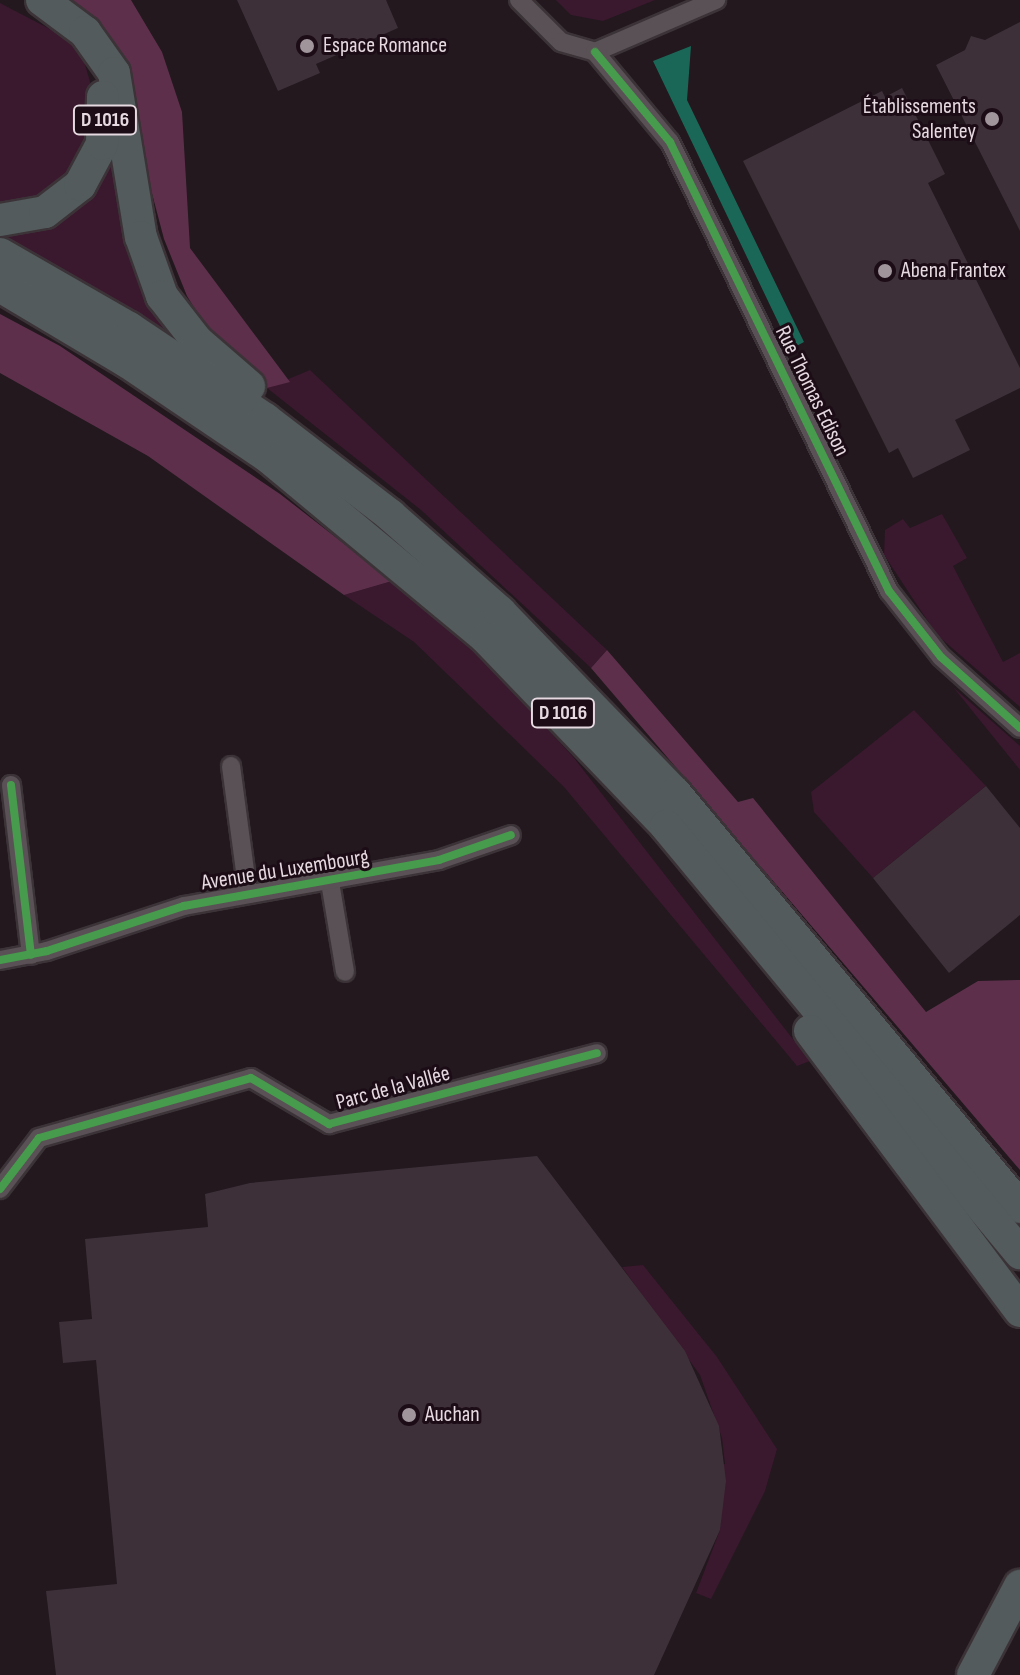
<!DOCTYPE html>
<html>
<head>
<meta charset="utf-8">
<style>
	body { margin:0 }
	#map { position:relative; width:1020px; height:1675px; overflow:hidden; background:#22181e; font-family:"Sofia Sans Condensed",sans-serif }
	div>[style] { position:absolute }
	.green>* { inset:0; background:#3a182e }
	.forest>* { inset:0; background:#5d2f4b }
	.water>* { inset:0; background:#1b6757 }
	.building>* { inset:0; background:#3e3039 }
	.roads { filter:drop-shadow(2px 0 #3b3337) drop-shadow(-2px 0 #3b3337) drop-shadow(0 2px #3b3337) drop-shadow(0 -2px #3b3337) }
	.street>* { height:18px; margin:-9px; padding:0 9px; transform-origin:9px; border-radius:9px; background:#595155 }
	.highway>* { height:32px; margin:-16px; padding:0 16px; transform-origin:16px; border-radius:16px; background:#535b5c }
	.cycleway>* { height:8px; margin:-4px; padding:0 4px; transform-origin:4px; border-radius:4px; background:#469c4c }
	.dots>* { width:22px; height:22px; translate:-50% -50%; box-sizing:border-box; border:4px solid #1c0c16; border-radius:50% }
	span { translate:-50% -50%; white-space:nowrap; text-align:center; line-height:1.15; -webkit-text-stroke:6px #1c0c16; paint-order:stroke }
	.shield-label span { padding:2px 6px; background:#1c0c16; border:2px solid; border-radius:6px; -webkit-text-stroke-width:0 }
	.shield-label { font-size:20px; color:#e6d9e0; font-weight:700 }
	.poi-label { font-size:22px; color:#e6d9e0 }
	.left { translate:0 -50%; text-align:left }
	.right { translate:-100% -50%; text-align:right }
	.street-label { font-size:22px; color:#e6d9e0 }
</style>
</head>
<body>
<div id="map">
	<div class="green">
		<div style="clip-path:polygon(556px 0,655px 0,603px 21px,571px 15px)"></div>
		<div style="clip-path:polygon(0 3px,65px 37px,84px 61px,100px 116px,69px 187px,0 210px)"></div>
		<div style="clip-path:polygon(111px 149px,171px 334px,166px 337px,0 235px)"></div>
		<div style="clip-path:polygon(310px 370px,607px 650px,591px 668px,421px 510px,267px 388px)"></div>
		<div style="clip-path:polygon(942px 514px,967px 558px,953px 566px,1003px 662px,1020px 653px,1020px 707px,937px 635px,884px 555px,885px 530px,903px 519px,910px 528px)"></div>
		<div style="clip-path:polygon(392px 581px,491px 667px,574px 758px,810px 1061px,797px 1066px,564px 787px,414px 642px,344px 595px)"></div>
		<div style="clip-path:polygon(953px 687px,1020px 746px,1020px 770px)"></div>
		<div style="clip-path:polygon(914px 710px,986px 786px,873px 878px,814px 812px,811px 792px)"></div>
		<div style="clip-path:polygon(643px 1265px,717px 1357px,777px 1449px,765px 1491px,711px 1599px,696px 1593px,720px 1530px,722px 1493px,664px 1473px,725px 1464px,722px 1438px,700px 1375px,622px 1267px)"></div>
	</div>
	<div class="forest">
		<div style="clip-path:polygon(64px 0,131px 0,162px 52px,182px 112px,190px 248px,290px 382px,267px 388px,212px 337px,187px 296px,164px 239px,145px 167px)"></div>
		<div style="clip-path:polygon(0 314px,60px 346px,280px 494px,392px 581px,344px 595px,148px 456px,0 373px)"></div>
		<div style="clip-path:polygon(607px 650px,738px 802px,753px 798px,926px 1012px,978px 981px,1020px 980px,1020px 1170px,591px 668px)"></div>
	</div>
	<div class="water">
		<div style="clip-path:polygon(691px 46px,687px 100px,804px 342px,791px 349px,653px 61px)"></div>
	</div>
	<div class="building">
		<div style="clip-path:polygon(237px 0,386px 0,398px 28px,316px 64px,320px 73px,278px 91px)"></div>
		<div style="clip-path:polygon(1020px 22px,1020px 231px,936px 65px,965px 50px,971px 36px,985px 40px)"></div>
		<div style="clip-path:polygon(902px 88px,945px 174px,928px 183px,1020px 368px,1020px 388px,955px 420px,970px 450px,913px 478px,898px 448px,889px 453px,743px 161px,882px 91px,885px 97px)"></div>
		<div style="clip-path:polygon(986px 786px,1020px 828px,1020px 915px,949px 973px,873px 878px)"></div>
		<div style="clip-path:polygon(537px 1156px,685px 1351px,719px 1426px,726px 1481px,720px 1530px,654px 1675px,56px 1675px,46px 1591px,117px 1584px,96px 1360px,63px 1363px,59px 1322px,92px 1319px,85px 1239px,208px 1227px,205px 1194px,250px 1183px)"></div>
	</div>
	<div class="roads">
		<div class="street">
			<div style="left:519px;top:0;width:59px;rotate:45deg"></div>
			<div style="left:561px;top:42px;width:35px;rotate:16deg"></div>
			<div style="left:595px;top:52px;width:132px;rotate:-23.3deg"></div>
			<div style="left:595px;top:52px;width:117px;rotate:50.2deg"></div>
			<div style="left:670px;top:142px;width:500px;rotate:64deg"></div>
			<div style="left:889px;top:591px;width:84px;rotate:51.8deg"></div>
			<div style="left:941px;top:657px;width:106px;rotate:41.9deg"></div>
			<div style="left:231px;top:766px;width:129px;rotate:82.4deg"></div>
			<div style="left:11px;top:785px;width:171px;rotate:83.3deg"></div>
			<div style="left:330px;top:882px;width:91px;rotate:80.5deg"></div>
			<div style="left:0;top:960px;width:48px;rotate:-10.8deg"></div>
			<div style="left:47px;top:951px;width:144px;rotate:-18.2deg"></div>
			<div style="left:184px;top:906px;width:259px;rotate:-10.2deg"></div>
			<div style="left:439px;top:860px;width:76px;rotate:-19.1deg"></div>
			<div style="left:0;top:1189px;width:64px;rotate:-52.6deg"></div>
			<div style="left:39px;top:1138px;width:220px;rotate:-15.8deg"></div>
			<div style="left:251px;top:1078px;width:91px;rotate:30.5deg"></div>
			<div style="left:329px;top:1124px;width:277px;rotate:-14.8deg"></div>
		</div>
		<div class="highway">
			<div style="left:42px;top:0;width:54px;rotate:36.7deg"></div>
			<div style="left:85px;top:32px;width:50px;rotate:54.7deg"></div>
			<div style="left:114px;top:73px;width:166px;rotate:80.7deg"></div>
			<div style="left:141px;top:237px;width:63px;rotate:70.4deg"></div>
			<div style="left:162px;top:296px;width:57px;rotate:52.1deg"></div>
			<div style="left:197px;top:341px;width:69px;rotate:40.9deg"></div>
			<div style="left:0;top:220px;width:46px;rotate:-10.1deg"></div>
			<div style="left:45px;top:212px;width:44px;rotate:-37.6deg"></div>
			<div style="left:80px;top:185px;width:47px;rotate:-61.8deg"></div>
			<div style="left:102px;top:144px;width:47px;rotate:-88.8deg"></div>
			<div style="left:0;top:254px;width:149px;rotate:29.8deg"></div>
			<div style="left:129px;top:328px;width:164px;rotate:33.8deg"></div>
			<div style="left:265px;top:419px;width:158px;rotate:37.5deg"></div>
			<div style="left:390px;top:515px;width:147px;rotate:41.4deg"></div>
			<div style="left:500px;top:612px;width:252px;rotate:46deg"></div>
			<div style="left:675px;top:793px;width:539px;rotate:50.19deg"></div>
			<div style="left:0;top:286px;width:147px;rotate:30.8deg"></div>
			<div style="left:126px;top:361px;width:170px;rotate:34deg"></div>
			<div style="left:267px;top:456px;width:285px;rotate:39.7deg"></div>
			<div style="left:486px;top:638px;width:260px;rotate:46.2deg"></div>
			<div style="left:666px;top:826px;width:555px;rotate:50.34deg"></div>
			<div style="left:810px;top:1031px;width:350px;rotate:53.1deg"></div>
			<div style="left:973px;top:1675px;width:101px;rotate:-62.2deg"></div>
		</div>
	</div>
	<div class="cycleway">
		<div style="left:595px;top:52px;width:117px;rotate:50.2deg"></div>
		<div style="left:670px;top:142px;width:500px;rotate:64deg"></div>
		<div style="left:889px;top:591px;width:84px;rotate:51.8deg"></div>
		<div style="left:941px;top:657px;width:106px;rotate:41.9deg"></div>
		<div style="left:11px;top:785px;width:171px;rotate:83.3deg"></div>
		<div style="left:0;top:960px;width:48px;rotate:-10.8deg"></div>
		<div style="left:47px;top:951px;width:144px;rotate:-18.2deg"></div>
		<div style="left:184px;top:906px;width:259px;rotate:-10.2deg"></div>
		<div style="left:439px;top:860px;width:76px;rotate:-19.1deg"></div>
		<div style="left:0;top:1189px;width:64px;rotate:-52.6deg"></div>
		<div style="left:39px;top:1138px;width:220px;rotate:-15.8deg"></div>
		<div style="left:251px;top:1078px;width:91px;rotate:30.5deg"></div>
		<div style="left:329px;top:1124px;width:277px;rotate:-14.8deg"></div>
	</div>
	<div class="dots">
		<div style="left:307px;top:46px;background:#a1959c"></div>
		<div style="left:992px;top:119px;background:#a1959c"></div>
		<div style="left:885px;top:271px;background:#a1959c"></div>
		<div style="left:409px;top:1415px;background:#a1959c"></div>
	</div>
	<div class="shield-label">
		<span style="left:105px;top:120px">D 1016</span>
		<span style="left:563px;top:713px">D 1016</span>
	</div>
	<div class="poi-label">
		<span class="left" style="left:323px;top:46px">Espace Romance</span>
		<span class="right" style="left:976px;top:119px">Établissements<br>Salentey</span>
		<span class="left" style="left:901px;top:271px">Abena Frantex</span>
		<span class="left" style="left:425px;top:1415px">Auchan</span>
	</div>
	<div class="street-label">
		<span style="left:812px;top:391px;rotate:64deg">Rue Thomas Edison</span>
		<span style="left:285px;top:870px;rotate:-9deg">Avenue du Luxembourg</span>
		<span style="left:393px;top:1088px;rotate:-15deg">Parc de la Vallée</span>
	</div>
</div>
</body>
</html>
